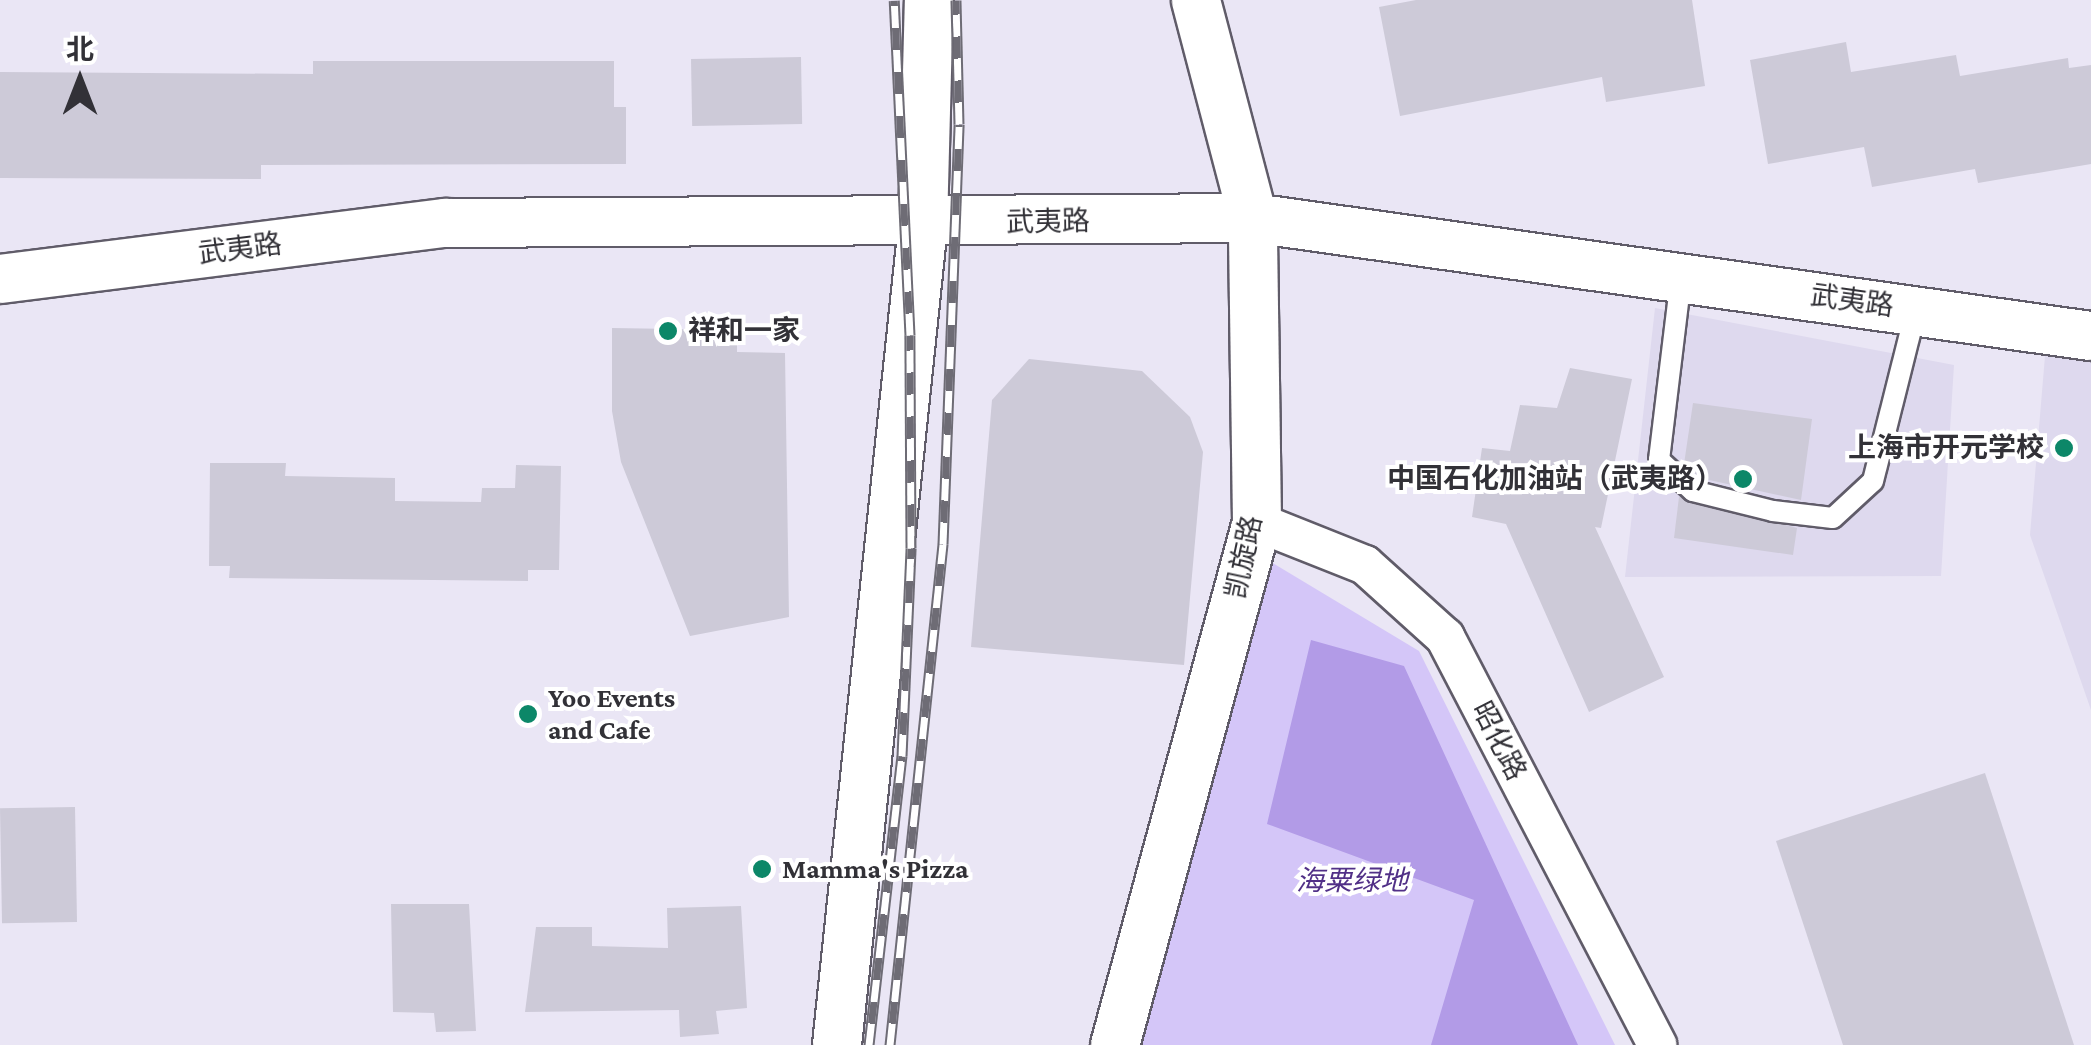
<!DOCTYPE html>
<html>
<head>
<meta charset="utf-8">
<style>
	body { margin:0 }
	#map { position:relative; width:2091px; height:1045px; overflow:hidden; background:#eae6f5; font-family:"Crimson Pro","Noto Sans SC",serif }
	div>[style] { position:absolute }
	.built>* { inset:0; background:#ded9ee }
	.green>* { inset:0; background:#d4c6f8 }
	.forest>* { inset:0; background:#b29be7 }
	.building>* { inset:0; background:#cdcad8; transform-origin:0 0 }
	.roads { filter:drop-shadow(2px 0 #605c69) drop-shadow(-2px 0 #605c69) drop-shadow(0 2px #605c69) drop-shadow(0 -2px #605c69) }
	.service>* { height:20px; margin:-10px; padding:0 10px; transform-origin:10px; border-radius:10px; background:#fff }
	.minor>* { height:38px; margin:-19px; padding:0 19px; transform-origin:19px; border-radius:19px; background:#fff }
	.tertiary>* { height:48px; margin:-24px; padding:0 24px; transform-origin:24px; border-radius:24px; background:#fff }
	.rail>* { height:11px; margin-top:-5.5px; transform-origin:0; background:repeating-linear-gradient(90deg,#fff 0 22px,#6e6c75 0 44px); box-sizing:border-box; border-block:2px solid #6e6c75 }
	.dots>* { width:28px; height:28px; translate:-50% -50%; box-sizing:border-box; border:5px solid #fff; border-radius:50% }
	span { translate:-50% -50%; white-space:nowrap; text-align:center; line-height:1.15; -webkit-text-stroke:8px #fff; paint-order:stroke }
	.street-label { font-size:28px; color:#323137 }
	.poi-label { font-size:28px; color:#323137; font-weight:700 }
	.left { translate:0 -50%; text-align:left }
	.right { translate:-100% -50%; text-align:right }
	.park-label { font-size:28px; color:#513087; font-style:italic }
	.north { position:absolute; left:30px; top:30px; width:100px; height:100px; -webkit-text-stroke:8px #fff; paint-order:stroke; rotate:0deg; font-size:28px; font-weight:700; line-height:40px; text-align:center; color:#323137 }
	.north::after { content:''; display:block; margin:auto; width:35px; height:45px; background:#323137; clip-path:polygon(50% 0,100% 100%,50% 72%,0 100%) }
</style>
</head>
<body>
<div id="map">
	<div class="built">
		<div style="clip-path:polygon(1655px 308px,1954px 365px,1941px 576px,1625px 577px)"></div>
		<div style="clip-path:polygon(2045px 356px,2091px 362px,2091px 710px,2030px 535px)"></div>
	</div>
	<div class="green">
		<div style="clip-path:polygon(1271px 562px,1419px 651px,1615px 1045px,1137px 1045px)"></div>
	</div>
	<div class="forest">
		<div style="clip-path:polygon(1311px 640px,1404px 666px,1578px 1045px,1431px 1045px,1474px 900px,1267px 824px)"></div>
	</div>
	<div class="building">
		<div style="clip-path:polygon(1416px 0,1692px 0,1705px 86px,1606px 102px,1602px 77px,1400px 116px,1379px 7px)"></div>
		<div style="clip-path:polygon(1846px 42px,1851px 72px,1956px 55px,1960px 76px,2068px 58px,2069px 68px,2091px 65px,2091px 164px,1978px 183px,1975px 169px,1872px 187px,1864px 147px,1768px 164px,1750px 60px)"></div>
		<div style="left:801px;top:57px;width:67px;height:110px;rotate:89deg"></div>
		<div style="clip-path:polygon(313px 61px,614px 61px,614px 107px,626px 107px,626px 164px,261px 165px,261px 179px,0 178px,0 72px,313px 74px)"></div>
		<div style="clip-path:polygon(612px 328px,737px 330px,737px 352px,785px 353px,789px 617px,690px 636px,621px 462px,612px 411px)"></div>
		<div style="clip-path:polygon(1029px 359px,1142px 371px,1190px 417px,1203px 452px,1184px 665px,971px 647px,992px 400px)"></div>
		<div style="clip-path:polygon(1570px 368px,1632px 379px,1601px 528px,1595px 527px,1664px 677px,1589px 712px,1506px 524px,1472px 517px,1482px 448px,1510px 451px,1520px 405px,1557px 408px)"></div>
		<div style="clip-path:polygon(1693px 403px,1812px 419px,1801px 500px,1700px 478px,1684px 464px)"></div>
		<div style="clip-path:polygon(210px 463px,286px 463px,285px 476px,395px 478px,395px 501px,481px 502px,482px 488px,515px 488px,516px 465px,561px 466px,559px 570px,528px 570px,528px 581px,229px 578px,230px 566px,209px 566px)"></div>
		<div style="clip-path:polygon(1679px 497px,1797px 528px,1793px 555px,1674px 538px)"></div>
		<div style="clip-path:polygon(1985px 773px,2074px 1045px,1843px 1045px,1776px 841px)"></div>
		<div style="left:75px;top:807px;width:115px;height:75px;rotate:89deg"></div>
		<div style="clip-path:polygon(391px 904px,469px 904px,476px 1031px,436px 1032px,434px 1013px,393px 1012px)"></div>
		<div style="clip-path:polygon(741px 906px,747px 1008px,716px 1011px,719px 1034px,680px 1037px,679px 1010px,525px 1012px,536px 927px,592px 927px,592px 946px,668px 948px,667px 908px)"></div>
	</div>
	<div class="roads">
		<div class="service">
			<div style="left:1681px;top:278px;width:183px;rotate:96.9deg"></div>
			<div style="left:1659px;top:460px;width:46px;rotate:42.4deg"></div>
			<div style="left:1693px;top:491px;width:82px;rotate:14deg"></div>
			<div style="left:1773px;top:511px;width:60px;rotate:6.7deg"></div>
			<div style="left:1833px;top:518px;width:54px;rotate:-42.8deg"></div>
			<div style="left:1873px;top:481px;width:176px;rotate:-75.9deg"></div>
		</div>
		<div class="minor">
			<div style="left:1257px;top:522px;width:116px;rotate:21.7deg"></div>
			<div style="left:1365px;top:565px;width:108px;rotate:42deg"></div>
			<div style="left:1445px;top:637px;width:460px;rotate:62.5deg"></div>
		</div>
		<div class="tertiary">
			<div style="left:0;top:279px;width:449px;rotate:-7.2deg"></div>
			<div style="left:445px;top:223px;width:808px;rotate:-0.35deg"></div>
			<div style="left:1253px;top:218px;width:846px;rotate:8.02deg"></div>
			<div style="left:837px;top:1045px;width:824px;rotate:-84.01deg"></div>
			<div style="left:923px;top:225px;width:225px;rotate:-88.5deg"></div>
			<div style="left:1115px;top:1045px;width:542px;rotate:-74.81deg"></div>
			<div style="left:1257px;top:522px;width:304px;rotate:-90.8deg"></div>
			<div style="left:1253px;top:218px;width:225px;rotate:-104.7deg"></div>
		</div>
	</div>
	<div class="rail">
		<div style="left:869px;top:1045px;width:291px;rotate:-83.5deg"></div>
		<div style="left:902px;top:756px;width:208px;rotate:-87.5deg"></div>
		<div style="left:911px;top:548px;width:213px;rotate:-90.3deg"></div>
		<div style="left:910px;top:335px;width:335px;rotate:-92.7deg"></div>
		<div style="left:890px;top:1045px;width:504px;rotate:-83.96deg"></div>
		<div style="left:943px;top:544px;width:420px;rotate:-87.8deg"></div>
		<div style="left:959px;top:124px;width:124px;rotate:-91.4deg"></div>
	</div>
	<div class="dots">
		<div style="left:668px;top:331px;background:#0c8768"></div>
		<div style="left:2064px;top:448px;background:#0c8768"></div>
		<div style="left:1743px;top:479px;background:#0c8768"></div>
		<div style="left:528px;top:714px;background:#0c8768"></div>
		<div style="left:762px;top:869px;background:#0c8768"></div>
	</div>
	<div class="street-label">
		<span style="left:1048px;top:222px;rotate:-1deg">武夷路</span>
		<span style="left:240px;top:249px;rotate:-7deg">武夷路</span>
		<span style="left:1852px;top:301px;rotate:8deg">武夷路</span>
		<span style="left:1244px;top:557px;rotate:-78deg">凯旋路</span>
		<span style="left:1499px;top:741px;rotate:63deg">昭化路</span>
	</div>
	<div class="poi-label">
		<span class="left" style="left:688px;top:331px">祥和一家</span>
		<span class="right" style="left:2044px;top:448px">上海市开元学校</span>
		<span class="right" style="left:1723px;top:479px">中国石化加油站（武夷路）</span>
		<span class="left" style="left:548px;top:714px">Yoo Events<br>and Cafe</span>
		<span class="left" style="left:782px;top:869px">Mamma's Pizza</span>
	</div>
	<div class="park-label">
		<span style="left:1352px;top:881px">海粟绿地</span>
	</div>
	<div class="north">北</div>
</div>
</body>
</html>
